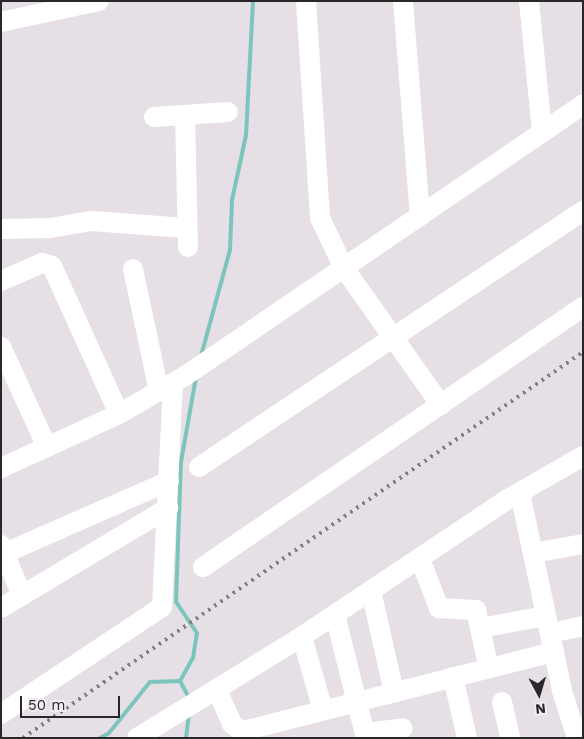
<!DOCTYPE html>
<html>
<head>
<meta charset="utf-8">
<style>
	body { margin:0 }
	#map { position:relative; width:584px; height:739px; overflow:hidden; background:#e6dfe5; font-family:"Work Sans",sans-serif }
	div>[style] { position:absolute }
	.stream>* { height:4px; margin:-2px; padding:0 2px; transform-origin:2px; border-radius:2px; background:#7bc5bd }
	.minor>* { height:20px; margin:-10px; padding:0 10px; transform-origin:10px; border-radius:10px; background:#fff }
	.rail>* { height:4px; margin-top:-2px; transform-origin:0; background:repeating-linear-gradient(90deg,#837e82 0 2.5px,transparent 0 7.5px) }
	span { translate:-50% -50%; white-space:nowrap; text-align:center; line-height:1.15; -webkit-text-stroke:4.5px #f4ecf3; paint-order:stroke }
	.frame { position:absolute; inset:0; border:2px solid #2a272a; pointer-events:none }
	.north { position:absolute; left:514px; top:669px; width:50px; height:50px; -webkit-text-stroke:4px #f4ecf3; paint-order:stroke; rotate:174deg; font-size:14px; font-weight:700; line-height:20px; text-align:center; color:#2a272a }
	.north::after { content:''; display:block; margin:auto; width:18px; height:22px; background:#2a272a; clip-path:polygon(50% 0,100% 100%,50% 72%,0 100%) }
	.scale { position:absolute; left:20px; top:696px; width:100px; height:22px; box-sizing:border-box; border:2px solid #2a272a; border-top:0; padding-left:6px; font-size:15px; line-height:18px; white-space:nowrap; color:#2a272a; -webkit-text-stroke:4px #f4ecf3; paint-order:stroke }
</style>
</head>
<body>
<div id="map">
	<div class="stream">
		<div style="left:201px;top:356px;width:110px;rotate:-74.7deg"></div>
		<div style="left:230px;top:250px;width:50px;rotate:-87.7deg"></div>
		<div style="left:232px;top:200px;width:66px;rotate:-77.8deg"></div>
		<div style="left:246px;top:135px;width:134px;rotate:-87deg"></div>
		<div style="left:180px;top:681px;width:19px;rotate:62deg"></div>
		<div style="left:100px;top:738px;width:10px;rotate:-29deg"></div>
		<div style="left:109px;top:733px;width:65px;rotate:-51.2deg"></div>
		<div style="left:150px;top:682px;width:30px;rotate:-2deg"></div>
		<div style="left:180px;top:681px;width:26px;rotate:-61deg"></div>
		<div style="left:193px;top:658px;width:25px;rotate:-81deg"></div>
		<div style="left:197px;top:633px;width:37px;rotate:-124deg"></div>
		<div style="left:176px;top:602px;width:140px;rotate:-88deg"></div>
		<div style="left:181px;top:462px;width:86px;rotate:-80deg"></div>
		<div style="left:186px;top:738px;width:23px;rotate:-83deg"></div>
	</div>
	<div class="minor">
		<div style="left:306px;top:1px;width:217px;rotate:86.3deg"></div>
		<div style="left:320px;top:218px;width:55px;rotate:64.4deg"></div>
		<div style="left:344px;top:268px;width:168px;rotate:54.7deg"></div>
		<div style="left:403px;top:1px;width:216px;rotate:85.5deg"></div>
		<div style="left:529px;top:1px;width:132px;rotate:84.3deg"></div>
		<div style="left:1px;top:22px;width:100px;rotate:-12.1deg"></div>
		<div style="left:185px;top:115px;width:132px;rotate:88.7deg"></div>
		<div style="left:154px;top:117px;width:74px;rotate:-3.9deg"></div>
		<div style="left:1px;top:229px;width:49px;rotate:-1.2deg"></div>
		<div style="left:50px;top:228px;width:42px;rotate:-9.7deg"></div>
		<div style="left:91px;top:221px;width:96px;rotate:4.2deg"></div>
		<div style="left:133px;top:269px;width:125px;rotate:78deg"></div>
		<div style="left:1px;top:281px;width:45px;rotate:-23.7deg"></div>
		<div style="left:42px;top:263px;width:10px;rotate:17deg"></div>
		<div style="left:52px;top:266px;width:162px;rotate:65.6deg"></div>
		<div style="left:1px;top:347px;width:110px;rotate:65.3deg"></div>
		<div style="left:199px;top:467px;width:462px;rotate:-33.7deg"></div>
		<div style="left:1px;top:468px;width:130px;rotate:-24.6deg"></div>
		<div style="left:119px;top:414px;width:76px;rotate:-29.9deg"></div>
		<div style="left:185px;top:376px;width:482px;rotate:-34.3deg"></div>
		<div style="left:520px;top:493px;width:202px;rotate:78deg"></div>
		<div style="left:562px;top:691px;width:49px;rotate:72.3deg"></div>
		<div style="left:1px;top:545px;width:55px;rotate:67.6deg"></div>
		<div style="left:5px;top:553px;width:179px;rotate:-23.7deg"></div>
		<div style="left:533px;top:553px;width:51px;rotate:-10.2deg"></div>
		<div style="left:420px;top:559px;width:53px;rotate:68.8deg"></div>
		<div style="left:439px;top:608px;width:37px;rotate:3deg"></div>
		<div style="left:476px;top:610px;width:60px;rotate:77.6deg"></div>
		<div style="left:203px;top:567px;width:460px;rotate:-34.4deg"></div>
		<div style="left:371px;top:591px;width:104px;rotate:77.2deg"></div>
		<div style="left:1px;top:608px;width:195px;rotate:-30.9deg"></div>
		<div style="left:335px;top:615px;width:127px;rotate:75.9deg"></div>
		<div style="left:480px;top:628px;width:67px;rotate:-10.3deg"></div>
		<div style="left:550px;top:633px;width:34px;rotate:-12deg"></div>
		<div style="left:302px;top:637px;width:76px;rotate:74deg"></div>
		<div style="left:453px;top:677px;width:63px;rotate:77.1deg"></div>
		<div style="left:217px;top:690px;width:37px;rotate:66deg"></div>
		<div style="left:232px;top:724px;width:10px;rotate:37deg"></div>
		<div style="left:240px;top:730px;width:7px"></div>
		<div style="left:247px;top:730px;width:317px;rotate:-14.3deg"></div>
		<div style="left:502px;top:702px;width:37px;rotate:77deg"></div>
		<div style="left:1px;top:714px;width:193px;rotate:-33.6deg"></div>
		<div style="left:162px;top:607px;width:224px;rotate:-87.2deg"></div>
		<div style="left:365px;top:733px;width:38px;rotate:-7deg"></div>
		<div style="left:137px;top:738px;width:189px;rotate:-31.6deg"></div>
		<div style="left:298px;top:639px;width:252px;rotate:-33.7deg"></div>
		<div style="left:508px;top:499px;width:86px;rotate:-29.8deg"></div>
	</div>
	<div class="rail">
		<div style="left:23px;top:738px;width:680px;rotate:-34.58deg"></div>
	</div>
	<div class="frame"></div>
	<div class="north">N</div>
	<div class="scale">50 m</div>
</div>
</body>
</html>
